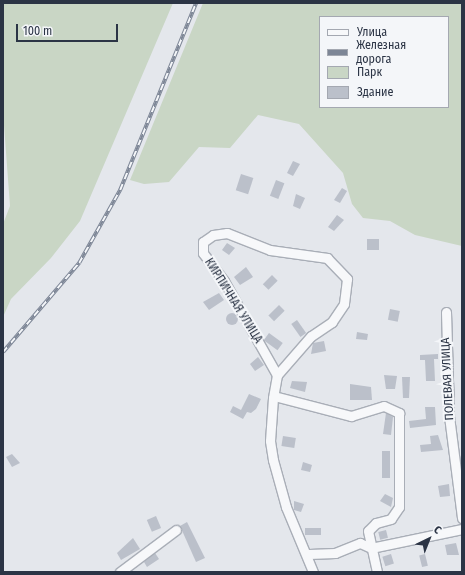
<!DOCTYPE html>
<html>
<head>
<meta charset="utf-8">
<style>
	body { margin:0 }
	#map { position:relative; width:465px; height:575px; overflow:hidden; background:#e4e7ec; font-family:"Fira Sans Condensed",sans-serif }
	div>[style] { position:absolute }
	.green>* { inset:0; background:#c9d6c5 }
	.building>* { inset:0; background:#bbc0ca; transform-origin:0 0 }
	.round { border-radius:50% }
	.roads { filter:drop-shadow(1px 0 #a9aeb7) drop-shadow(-1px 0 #a9aeb7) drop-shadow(0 1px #a9aeb7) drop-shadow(0 -1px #a9aeb7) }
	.minor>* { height:9px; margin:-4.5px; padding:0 4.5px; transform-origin:4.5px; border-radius:4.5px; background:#f7f8fa }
	.rail>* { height:3.5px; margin-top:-1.75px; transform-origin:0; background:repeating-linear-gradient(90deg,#f4f6f9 0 6px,#7d8696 0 12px); box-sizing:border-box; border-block:1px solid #7d8696 }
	span { translate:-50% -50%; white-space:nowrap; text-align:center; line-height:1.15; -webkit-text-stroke:4px #f4f6f9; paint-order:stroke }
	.street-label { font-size:12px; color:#2b3445 }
	.frame { position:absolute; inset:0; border:4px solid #2b3445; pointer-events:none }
	.legend { position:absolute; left:319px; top:16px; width:130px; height:92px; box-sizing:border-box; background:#f4f6f9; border:1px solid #a4a8b1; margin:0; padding:5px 7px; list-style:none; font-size:12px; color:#2b3445 }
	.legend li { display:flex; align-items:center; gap:8px; height:20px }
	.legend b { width:20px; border:1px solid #a4a8b1 }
	.north { position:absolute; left:409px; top:519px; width:40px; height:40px; -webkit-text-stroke:3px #f4f6f9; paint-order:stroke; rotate:43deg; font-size:11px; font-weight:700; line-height:16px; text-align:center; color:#2b3445 }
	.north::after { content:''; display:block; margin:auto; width:14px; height:18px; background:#2b3445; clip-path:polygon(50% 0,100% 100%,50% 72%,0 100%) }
	.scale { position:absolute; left:16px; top:24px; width:102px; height:18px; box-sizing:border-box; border:2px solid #2b3445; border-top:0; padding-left:5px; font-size:12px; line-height:14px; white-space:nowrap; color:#2b3445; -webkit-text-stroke:3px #f4f6f9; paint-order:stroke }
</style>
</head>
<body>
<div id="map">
	<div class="green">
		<div style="clip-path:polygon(3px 3px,173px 3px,80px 221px,51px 258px,11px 299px,3px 317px,3px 224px,10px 206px,3px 112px)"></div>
		<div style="clip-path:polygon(evenodd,203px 3px,462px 3px,462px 246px,415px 235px,390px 221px,363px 218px,352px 204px,343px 173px,299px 124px,258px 115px,230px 148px,199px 147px,169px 182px,144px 184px,130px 180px,203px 3px,320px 17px,448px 17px,448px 107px,320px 107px,320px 17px)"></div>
	</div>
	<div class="building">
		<div style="clip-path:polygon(293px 161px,300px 164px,293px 176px,287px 173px)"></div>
		<div style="left:241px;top:174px;width:13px;height:17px;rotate:18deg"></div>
		<div style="left:276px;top:180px;width:9px;height:17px;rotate:21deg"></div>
		<div style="clip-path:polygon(342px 188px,347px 191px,340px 203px,334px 200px)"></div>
		<div style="clip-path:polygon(296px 194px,305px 198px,300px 209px,293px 206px)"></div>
		<div style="clip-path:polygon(337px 215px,344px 220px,334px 231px,328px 227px)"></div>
		<div style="left:367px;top:239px;width:12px;height:11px"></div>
		<div style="clip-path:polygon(227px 243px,235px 248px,229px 255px,222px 250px)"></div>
		<div style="clip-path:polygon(246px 267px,253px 277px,240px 285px,234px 277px)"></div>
		<div style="left:272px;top:275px;width:8px;height:13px;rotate:45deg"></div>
		<div style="clip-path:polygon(219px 293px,224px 300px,209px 310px,203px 302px)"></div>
		<div style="left:279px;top:305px;width:8px;height:15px;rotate:45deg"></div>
		<div style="left:390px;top:309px;width:10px;height:11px;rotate:11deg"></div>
		<div class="round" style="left:226px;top:313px;width:12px;height:12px"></div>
		<div style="left:297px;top:320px;width:16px;height:7px;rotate:55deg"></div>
		<div style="clip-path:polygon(357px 332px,368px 334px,367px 340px,356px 339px)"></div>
		<div style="left:269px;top:333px;width:17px;height:9px;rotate:36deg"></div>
		<div style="clip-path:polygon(324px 341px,326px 351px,311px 354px,313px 343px)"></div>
		<div style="clip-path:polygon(438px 354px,438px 359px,434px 359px,435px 381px,426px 381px,425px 360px,420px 360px,420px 355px)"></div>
		<div style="clip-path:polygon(258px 357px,264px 365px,255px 371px,250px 364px)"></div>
		<div style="clip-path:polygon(384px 375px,397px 376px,395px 389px,386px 389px)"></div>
		<div style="clip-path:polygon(402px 377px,410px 377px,409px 398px,403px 398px)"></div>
		<div style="clip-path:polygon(292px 381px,307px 382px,305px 392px,290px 388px)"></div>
		<div style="clip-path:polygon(350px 384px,371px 387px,372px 400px,350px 400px)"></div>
		<div style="clip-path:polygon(249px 394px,261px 399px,256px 409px,251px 413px,247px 412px,243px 419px,230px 412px,233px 406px,241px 410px)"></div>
		<div style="clip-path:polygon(425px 407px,435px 407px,436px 425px,410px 428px,409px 421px,426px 419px)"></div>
		<div style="clip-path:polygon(386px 413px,393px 417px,391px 435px,383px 434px)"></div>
		<div style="clip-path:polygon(438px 435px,443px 450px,421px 452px,420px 445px,431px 444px,430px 436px)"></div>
		<div style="left:283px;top:436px;width:13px;height:10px;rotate:9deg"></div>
		<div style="left:382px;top:451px;width:8px;height:27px"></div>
		<div style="clip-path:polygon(12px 454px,20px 463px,12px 467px,6px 457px)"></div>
		<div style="clip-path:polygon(303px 462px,312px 465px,310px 472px,301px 470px)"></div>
		<div style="clip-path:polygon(449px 484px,450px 496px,440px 497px,438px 486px)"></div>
		<div style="clip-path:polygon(385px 494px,393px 498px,391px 507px,380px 501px)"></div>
		<div style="clip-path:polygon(294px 501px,304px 504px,301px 512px,294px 510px)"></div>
		<div style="left:156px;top:516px;width:13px;height:10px;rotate:67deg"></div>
		<div style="clip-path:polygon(187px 522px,205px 558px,196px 562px,180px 526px)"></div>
		<div style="left:305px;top:528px;width:16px;height:7px"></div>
		<div style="left:386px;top:530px;width:8px;height:8px;rotate:76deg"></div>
		<div style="clip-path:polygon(133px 538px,140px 549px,121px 560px,117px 553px)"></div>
		<div style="clip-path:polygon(456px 543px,459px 555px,447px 555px,445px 545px)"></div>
		<div style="clip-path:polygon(155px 553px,159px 559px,147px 567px,144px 562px)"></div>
		<div style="left:391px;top:554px;width:10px;height:9px;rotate:73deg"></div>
		<div style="left:425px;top:554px;width:12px;height:6px;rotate:76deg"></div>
	</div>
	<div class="roads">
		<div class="minor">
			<div style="left:446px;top:312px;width:104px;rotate:88.3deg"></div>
			<div style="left:449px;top:416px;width:103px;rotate:82.7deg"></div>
			<div style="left:277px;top:375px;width:108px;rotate:-119.4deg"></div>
			<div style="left:224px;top:281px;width:35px;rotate:-127deg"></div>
			<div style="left:203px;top:253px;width:11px;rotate:-90deg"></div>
			<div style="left:203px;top:242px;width:12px;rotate:-35deg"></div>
			<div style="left:213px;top:235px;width:14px;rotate:-8deg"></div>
			<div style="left:227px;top:233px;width:46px;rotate:21.6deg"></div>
			<div style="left:270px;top:250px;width:58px;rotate:8deg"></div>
			<div style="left:327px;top:258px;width:29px;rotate:46deg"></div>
			<div style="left:347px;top:279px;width:25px;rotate:97deg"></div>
			<div style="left:344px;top:304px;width:22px;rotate:124deg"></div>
			<div style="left:332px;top:322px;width:25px;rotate:146deg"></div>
			<div style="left:311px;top:336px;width:52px;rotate:131.1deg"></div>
			<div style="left:277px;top:375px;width:23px;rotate:100deg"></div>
			<div style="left:273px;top:398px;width:43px;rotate:94deg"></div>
			<div style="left:270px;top:441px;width:19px;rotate:81deg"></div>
			<div style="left:273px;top:460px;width:49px;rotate:74.5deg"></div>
			<div style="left:286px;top:507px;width:70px;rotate:67.4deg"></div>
			<div style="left:274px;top:396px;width:80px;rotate:14.6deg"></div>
			<div style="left:351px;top:416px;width:34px;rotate:-17deg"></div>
			<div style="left:384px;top:406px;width:17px;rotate:25deg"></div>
			<div style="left:399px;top:413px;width:94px;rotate:90deg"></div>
			<div style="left:399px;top:507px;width:14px;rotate:124deg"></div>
			<div style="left:391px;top:519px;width:16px;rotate:165deg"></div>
			<div style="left:376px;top:523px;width:11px;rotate:135deg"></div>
			<div style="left:368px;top:531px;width:42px;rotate:77.6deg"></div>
			<div style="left:309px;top:554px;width:26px;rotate:-2deg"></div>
			<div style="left:335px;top:553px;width:27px;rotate:-22deg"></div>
			<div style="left:360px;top:543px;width:12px;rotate:24deg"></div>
			<div style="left:371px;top:548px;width:93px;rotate:-11.8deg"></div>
			<div style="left:120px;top:572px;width:70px;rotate:-36.9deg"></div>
		</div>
	</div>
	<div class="rail">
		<div style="left:3px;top:352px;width:117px;rotate:-49.5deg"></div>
		<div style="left:79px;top:263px;width:84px;rotate:-60.7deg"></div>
		<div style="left:120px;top:190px;width:202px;rotate:-67.9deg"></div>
	</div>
	<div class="street-label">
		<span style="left:233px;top:301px;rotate:58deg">КИРПИЧНАЯ УЛИЦА</span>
		<span style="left:448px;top:379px;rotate:-93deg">ПОЛЕВАЯ УЛИЦА</span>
	</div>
	<div class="frame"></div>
	<ul class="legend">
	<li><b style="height:5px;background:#f7f8fa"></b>Улица</li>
	<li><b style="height:5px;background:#7d8696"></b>Железная дорога</li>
	<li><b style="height:11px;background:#c9d6c5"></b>Парк</li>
	<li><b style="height:11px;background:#bbc0ca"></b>Здание</li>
	</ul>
	<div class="north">С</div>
	<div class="scale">100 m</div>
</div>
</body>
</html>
